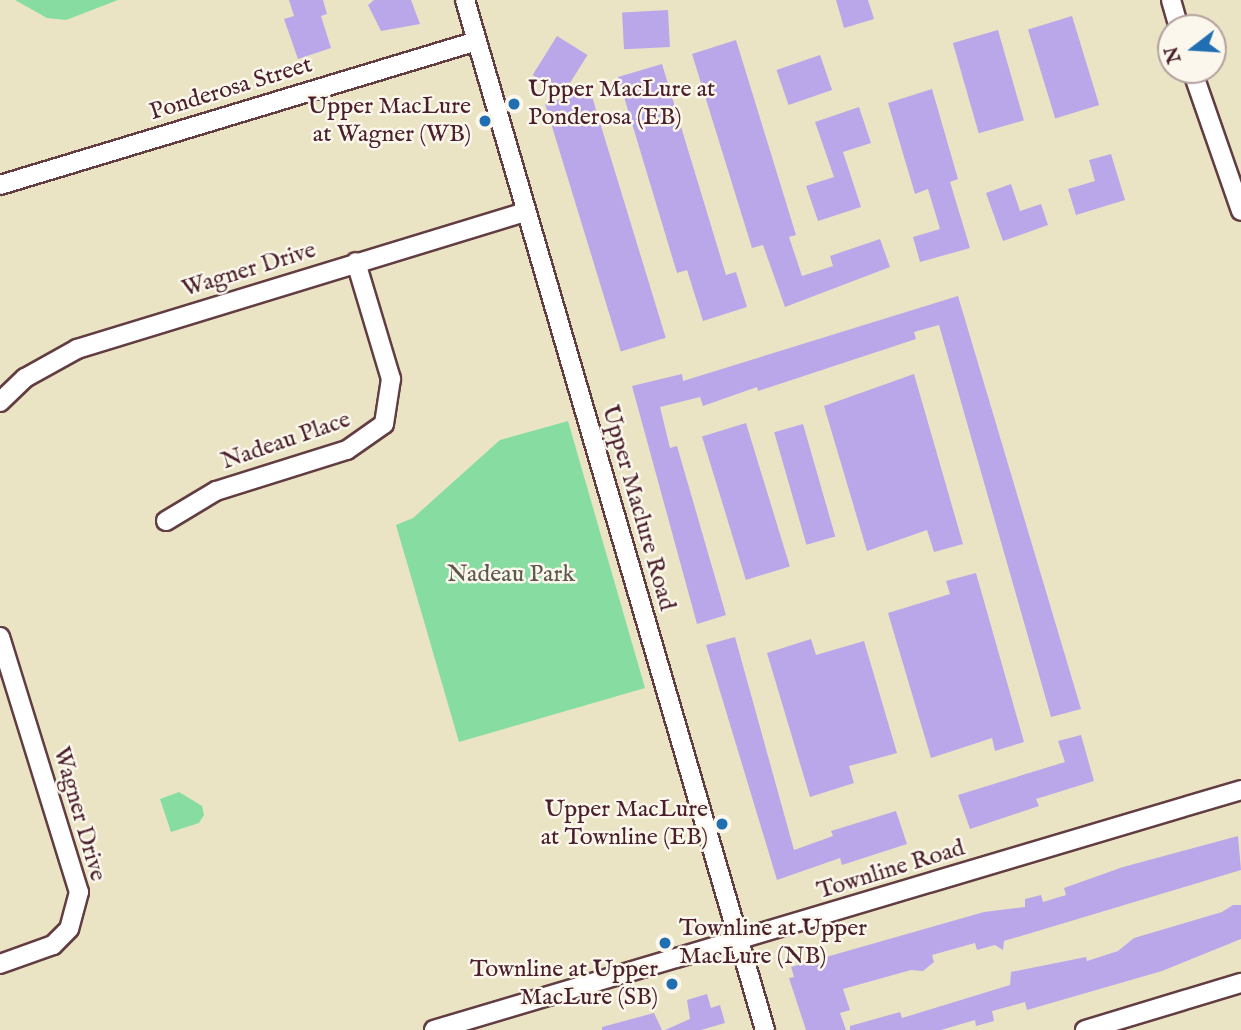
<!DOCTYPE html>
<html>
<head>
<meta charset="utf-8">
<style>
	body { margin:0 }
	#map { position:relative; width:1241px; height:1030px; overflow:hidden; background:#eae4c4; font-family:"IM FELL English",serif }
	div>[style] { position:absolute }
	.green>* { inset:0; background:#87dda1 }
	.building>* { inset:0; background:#baa7ea; transform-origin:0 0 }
	.roads { filter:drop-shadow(2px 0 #623d42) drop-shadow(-2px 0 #623d42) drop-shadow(0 2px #623d42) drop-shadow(0 -2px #623d42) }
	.minor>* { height:18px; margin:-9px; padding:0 9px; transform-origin:9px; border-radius:9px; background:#fff }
	.dots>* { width:19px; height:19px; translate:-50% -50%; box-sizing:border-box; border:4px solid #fbf7ec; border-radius:50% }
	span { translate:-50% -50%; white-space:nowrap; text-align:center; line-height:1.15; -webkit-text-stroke:5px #fbf7ec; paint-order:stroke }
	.street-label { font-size:24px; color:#4a1f2b }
	.poi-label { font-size:24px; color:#4a1f2b }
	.left { translate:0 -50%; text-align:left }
	.right { translate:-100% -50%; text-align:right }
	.park-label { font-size:24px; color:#5c584e }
	.north { position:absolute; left:1157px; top:14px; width:70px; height:70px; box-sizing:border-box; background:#fbf7ec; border:2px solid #b4a19f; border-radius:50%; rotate:253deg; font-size:19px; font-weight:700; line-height:28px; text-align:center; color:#4a1f2b }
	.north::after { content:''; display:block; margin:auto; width:24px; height:32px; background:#1f6fb2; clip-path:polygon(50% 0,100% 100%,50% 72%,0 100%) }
</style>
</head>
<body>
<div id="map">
	<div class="green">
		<div style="clip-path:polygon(15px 0,118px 0,66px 20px,47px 18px)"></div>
		<div style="clip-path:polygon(568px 421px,645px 688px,459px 742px,396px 525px,413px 518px,500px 440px)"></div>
		<div style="clip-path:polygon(179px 792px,202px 806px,204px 815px,199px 823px,171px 832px,160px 799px)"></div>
	</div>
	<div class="building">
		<div style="clip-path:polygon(289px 0,323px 0,327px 14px,321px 16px,331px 48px,298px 59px,284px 19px,294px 16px)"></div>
		<div style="clip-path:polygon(374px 0,411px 0,420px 24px,381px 31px,368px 5px)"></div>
		<div style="clip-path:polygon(836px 0,868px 0,874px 19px,844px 28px)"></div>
		<div style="left:668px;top:10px;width:37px;height:46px;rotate:87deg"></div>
		<div style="left:1072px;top:16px;width:93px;height:46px;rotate:73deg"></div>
		<div style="left:998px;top:30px;width:94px;height:47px;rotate:74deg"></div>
		<div style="left:557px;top:36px;width:36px;height:46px;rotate:32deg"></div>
		<div style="clip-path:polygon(736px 40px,796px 235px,789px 237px,802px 276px,833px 266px,830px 256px,880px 239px,890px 267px,785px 307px,763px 245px,752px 248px,692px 54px)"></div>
		<div style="left:820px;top:55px;width:37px;height:46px;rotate:71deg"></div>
		<div style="clip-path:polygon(662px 64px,726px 275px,736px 272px,747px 307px,703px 321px,687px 270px,677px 273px,618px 77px)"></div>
		<div style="clip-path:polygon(932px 89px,958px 179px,950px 182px,970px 248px,920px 262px,913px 237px,940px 229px,928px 189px,915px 194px,888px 103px)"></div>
		<div style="left:590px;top:90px;width:259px;height:47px;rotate:73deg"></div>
		<div style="clip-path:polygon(859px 107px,871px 143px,843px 152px,861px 207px,818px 221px,806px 186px,834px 177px,815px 122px)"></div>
		<div style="clip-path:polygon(1111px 154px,1125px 200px,1076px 215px,1068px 189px,1095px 181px,1089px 160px)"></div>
		<div style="clip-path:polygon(1011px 184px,1020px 211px,1041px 204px,1048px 225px,1003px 241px,986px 193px)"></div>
		<div style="clip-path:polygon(958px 296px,1081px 709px,1051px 717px,939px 325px,914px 332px,916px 339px,758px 391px,757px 387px,703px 406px,700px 397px,660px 407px,670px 448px,677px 446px,726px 615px,697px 624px,632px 386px,682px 374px,683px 381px)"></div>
		<div style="clip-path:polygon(914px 374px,963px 544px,934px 552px,927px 530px,867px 551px,824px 406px)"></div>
		<div style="left:746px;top:423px;width:150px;height:46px;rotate:73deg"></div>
		<div style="left:803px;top:424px;width:117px;height:30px;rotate:74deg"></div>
		<div style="clip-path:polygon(976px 573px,1024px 742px,995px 751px,992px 738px,931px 758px,888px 613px,950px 594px,946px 581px)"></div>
		<div style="clip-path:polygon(735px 637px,794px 850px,833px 836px,831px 831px,896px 811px,907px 844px,842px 865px,840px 858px,777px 880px,706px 645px)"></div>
		<div style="clip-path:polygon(811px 639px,816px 655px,864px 641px,897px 753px,849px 766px,854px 783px,810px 797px,767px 653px)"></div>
		<div style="clip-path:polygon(1081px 735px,1094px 781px,1036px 799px,1039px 806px,970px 829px,958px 795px,1065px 762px,1058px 741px)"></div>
		<div style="clip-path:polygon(1238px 836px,1241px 870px,1004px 941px,1003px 950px,995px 945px,977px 950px,975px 943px,932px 955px,934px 962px,923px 971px,911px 970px,843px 989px,850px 1010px,840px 1013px,846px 1030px,806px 1030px,789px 978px,794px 977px,791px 967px,984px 912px,1025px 907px,1025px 899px,1041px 895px,1043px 902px,1066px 895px,1064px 888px,1123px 867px)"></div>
		<div style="clip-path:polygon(1233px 905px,1241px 905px,1241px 939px,1162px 971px,1027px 1010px,1025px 1002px,992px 1011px,994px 1021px,976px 1026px,975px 1020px,941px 1030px,850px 1030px,850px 1026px,900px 1012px,902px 1018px,1010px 985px,1011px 972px,1086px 957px,1087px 961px,1118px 951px,1134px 938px,1222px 912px)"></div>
		<div style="clip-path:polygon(707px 994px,711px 1008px,720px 1005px,725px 1023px,701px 1030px,665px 1030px,690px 1019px,687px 1000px)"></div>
		<div style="clip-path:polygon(654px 1013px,662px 1030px,602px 1030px,602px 1027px)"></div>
	</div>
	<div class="roads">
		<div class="minor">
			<div style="left:465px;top:0;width:1073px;rotate:73.76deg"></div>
			<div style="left:1171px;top:0;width:29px;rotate:74deg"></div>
			<div style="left:1192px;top:70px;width:149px;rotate:70.8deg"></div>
			<div style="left:0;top:185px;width:498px;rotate:-16.8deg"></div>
			<div style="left:0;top:402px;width:35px;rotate:-44deg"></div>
			<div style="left:25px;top:378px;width:60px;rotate:-29.1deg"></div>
			<div style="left:77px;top:349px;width:469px;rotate:-17deg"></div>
			<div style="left:166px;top:521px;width:58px;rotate:-31deg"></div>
			<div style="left:216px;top:491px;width:137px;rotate:-17.4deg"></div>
			<div style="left:347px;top:450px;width:45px;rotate:-35.1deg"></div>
			<div style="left:384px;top:424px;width:46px;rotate:-81.2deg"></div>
			<div style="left:391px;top:379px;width:122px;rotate:-106.7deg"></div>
			<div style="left:0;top:637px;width:267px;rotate:72.8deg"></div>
			<div style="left:79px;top:892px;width:38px;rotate:105deg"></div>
			<div style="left:69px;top:929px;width:23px;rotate:135deg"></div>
			<div style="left:53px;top:945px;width:56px;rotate:160.3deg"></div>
			<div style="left:434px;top:1030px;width:842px;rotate:-16.56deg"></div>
			<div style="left:1085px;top:1030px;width:163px;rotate:-16.8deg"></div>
		</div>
	</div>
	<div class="dots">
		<div style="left:514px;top:104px;background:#1f6fb2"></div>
		<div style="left:485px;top:121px;background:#1f6fb2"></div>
		<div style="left:722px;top:824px;background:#1f6fb2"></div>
		<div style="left:665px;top:943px;background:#1f6fb2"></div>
		<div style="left:672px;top:984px;background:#1f6fb2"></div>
	</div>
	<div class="street-label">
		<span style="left:231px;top:89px;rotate:-17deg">Ponderosa Street</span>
		<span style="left:249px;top:270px;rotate:-17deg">Wagner Drive</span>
		<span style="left:286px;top:441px;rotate:-19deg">Nadeau Place</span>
		<span style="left:638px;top:508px;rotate:74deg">Upper Maclure Road</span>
		<span style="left:79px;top:814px;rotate:74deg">Wagner Drive</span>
		<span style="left:891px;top:870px;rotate:-17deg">Townline Road</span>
	</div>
	<div class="poi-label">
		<span class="left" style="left:528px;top:104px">Upper MacLure at<br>Ponderosa (EB)</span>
		<span class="right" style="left:471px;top:121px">Upper MacLure<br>at Wagner (WB)</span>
		<span class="right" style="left:708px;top:824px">Upper MacLure<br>at Townline (EB)</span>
		<span class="left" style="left:679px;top:943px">Townline at Upper<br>MacLure (NB)</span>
		<span class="right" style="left:658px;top:984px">Townline at Upper<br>MacLure (SB)</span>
	</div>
	<div class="park-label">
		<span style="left:511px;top:575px">Nadeau Park</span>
	</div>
	<div class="north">N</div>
</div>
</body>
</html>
